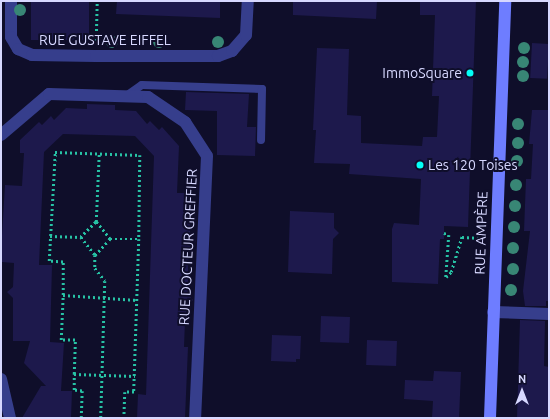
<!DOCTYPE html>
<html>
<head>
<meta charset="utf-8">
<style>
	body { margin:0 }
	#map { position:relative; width:550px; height:419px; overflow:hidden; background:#0f0e2a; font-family:Ubuntu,sans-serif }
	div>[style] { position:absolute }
	.building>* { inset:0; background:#1d194c; transform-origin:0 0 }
	.path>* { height:2.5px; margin-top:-1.25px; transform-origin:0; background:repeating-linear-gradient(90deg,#27c3a5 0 2px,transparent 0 5px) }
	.lane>* { height:8px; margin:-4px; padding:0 4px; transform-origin:4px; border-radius:4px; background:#363e8c }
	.street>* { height:12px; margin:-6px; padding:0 6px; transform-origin:6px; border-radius:6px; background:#363e8c }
	.secondary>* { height:12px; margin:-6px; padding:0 6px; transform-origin:6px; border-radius:6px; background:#6e7dff }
	.trees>* { width:12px; height:12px; margin:-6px; border-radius:50%; background:#388675 }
	.dots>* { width:11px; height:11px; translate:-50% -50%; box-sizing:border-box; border:2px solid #0f0e2a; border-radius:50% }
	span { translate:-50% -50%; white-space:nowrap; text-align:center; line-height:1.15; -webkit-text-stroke:4px #0f0e2a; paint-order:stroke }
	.street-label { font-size:14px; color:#d7d8ff }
	.poi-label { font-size:14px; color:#d7d8ff }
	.right { translate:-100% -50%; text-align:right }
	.left { translate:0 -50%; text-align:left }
	.frame { position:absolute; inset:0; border:2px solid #d7d8ff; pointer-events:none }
	.north { position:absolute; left:502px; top:371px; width:40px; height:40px; -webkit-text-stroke:3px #0f0e2a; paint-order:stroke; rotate:0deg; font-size:11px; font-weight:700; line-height:16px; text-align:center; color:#d7d8ff }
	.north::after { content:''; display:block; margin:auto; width:14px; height:18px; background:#d7d8ff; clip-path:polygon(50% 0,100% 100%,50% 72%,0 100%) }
</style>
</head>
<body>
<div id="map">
	<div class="building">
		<div style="left:31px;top:1px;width:58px;height:39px"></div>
		<div style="clip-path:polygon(117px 1px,220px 1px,220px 18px,116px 14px)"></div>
		<div style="clip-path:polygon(293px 1px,377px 1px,376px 19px,293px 15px)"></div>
		<div style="clip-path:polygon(420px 1px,476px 1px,468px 227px,444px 226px,444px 239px,440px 239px,438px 284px,392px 282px,392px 229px,394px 223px,419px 225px,421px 179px,349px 174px,350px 164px,314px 163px,316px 130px,313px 130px,317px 48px,349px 49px,347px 115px,361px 116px,361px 143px,422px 146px,423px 137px,437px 137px,439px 96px,432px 96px,435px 15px,420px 15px)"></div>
		<div style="left:532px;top:43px;width:17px;height:35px;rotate:3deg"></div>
		<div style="clip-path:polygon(186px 92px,249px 94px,247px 127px,256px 127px,255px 156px,217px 155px,217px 111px,185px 110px)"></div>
		<div style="clip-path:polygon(87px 104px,115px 105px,115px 110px,136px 111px,147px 124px,150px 121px,159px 130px,162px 127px,179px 146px,177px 193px,190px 193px,190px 235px,196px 241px,190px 246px,188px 261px,188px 294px,193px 300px,187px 306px,185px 321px,184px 347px,188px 347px,185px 418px,137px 418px,138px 394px,146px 395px,154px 156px,135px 136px,63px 134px,44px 152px,39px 265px,52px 265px,50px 342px,64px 343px,61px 391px,72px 391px,71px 418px,22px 418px,41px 386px,46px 386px,24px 363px,30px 341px,13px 341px,13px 298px,7px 292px,13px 287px,14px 263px,2px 262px,1px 252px,5px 185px,22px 186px,24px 153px,20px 153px,20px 140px,39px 122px,42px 125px,51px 116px,54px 120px,66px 108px,87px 109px)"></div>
		<div style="clip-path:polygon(532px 110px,549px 110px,549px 301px,546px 301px,546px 306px,525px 306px,523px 291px,530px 231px,524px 231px,526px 179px,531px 179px,533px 144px,529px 144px)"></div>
		<div style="clip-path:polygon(290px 211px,334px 213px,334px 228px,339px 233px,333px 239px,332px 274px,288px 272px)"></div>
		<div style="left:321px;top:316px;width:29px;height:26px;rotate:2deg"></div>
		<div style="clip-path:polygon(520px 320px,545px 321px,544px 366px,549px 367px,548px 418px,517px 418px)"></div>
		<div style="clip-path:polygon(272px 335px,301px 336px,300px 359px,296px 359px,296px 362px,271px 361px)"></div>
		<div style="left:367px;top:340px;width:30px;height:25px;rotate:2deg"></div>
		<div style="clip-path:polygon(434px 371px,461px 372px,459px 418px,432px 418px,433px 401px,404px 399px,405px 380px,433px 381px)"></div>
	</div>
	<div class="path">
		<div style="left:96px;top:41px;width:40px;rotate:-88.6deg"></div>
		<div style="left:96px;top:222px;width:68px;rotate:-87.5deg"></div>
		<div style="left:444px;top:233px;width:5px;rotate:22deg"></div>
		<div style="left:449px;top:235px;width:42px;rotate:94.1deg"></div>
		<div style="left:446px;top:277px;width:7px;rotate:-45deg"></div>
		<div style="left:451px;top:272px;width:37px;rotate:-73deg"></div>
		<div style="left:462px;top:237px;width:20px;rotate:3deg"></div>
		<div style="left:50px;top:236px;width:31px;rotate:2deg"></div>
		<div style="left:110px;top:239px;width:29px"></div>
		<div style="left:139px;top:239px;width:153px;rotate:91.9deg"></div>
		<div style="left:134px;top:392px;width:9px;rotate:180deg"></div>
		<div style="left:125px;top:392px;width:26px;rotate:92deg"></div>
		<div style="left:95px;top:255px;width:22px;rotate:-47deg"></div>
		<div style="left:110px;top:239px;width:22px;rotate:-129deg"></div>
		<div style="left:96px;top:222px;width:21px;rotate:135deg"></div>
		<div style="left:81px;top:237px;width:23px;rotate:52deg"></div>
		<div style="left:95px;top:255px;width:13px;rotate:90deg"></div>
		<div style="left:95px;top:268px;width:16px;rotate:52deg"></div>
		<div style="left:105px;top:281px;width:137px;rotate:91.7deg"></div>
		<div style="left:63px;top:295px;width:33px;rotate:-90deg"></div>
		<div style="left:63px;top:262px;width:14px;rotate:-176deg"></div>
		<div style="left:49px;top:261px;width:109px;rotate:-86.8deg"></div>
		<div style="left:55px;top:152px;width:85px;rotate:2deg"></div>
		<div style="left:140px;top:155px;width:84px;rotate:90.7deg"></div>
		<div style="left:74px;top:374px;width:34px;rotate:-88deg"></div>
		<div style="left:75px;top:340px;width:14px;rotate:180deg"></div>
		<div style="left:61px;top:340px;width:45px;rotate:-87.5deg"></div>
		<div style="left:63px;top:295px;width:74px;rotate:3.9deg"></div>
		<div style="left:81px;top:418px;width:27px;rotate:-88deg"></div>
		<div style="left:82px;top:391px;width:8px;rotate:-173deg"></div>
		<div style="left:74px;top:390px;width:16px;rotate:-90deg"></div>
		<div style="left:74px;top:374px;width:61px;rotate:1.9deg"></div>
	</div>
	<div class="lane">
		<div style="left:126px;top:96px;width:19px;rotate:-35deg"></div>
		<div style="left:142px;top:85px;width:120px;rotate:1.9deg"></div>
		<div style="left:262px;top:89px;width:51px;rotate:91.1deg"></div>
	</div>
	<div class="street">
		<div style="left:11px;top:1px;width:36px;rotate:90deg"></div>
		<div style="left:11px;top:37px;width:14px;rotate:60deg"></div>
		<div style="left:18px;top:49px;width:15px;rotate:23deg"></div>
		<div style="left:32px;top:55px;width:64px;rotate:0.9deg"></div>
		<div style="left:96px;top:56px;width:122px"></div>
		<div style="left:218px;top:56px;width:15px;rotate:-20deg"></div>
		<div style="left:232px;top:51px;width:21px;rotate:-49deg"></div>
		<div style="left:246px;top:35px;width:34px;rotate:-87deg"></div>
		<div style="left:1px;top:135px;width:63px;rotate:-40.5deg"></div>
		<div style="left:49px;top:94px;width:99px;rotate:1.7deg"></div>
		<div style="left:148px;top:97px;width:45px;rotate:34deg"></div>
		<div style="left:185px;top:122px;width:40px;rotate:57.1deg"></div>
		<div style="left:207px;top:156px;width:262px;rotate:92.6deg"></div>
		<div style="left:493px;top:312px;width:56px;rotate:2deg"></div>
		<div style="left:1px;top:379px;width:40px;rotate:77deg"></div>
	</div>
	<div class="secondary">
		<div style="left:490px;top:418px;width:417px;rotate:-87.9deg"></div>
	</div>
	<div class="trees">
		<div style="left:20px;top:10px"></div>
		<div style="left:112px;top:42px"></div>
		<div style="left:159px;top:42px"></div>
		<div style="left:218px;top:42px"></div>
		<div style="left:524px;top:48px"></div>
		<div style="left:523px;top:62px"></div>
		<div style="left:523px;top:76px"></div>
		<div style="left:518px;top:124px"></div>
		<div style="left:518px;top:143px"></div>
		<div style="left:517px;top:161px"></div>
		<div style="left:516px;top:185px"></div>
		<div style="left:515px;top:206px"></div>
		<div style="left:514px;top:227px"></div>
		<div style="left:513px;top:248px"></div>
		<div style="left:513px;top:269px"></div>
		<div style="left:511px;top:290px"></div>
	</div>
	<div class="dots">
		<div style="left:470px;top:73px;background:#03fff7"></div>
		<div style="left:420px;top:165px;background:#03fff7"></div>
	</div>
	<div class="street-label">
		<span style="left:105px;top:40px">RUE GUSTAVE EIFFEL</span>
		<span style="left:481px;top:233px;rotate:-88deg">RUE AMPÈRE</span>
		<span style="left:188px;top:247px;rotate:-87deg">RUE DOCTEUR GREFFIER</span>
	</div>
	<div class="poi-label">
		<span class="right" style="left:462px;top:73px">ImmoSquare</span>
		<span class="left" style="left:428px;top:165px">Les 120 Toises</span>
	</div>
	<div class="frame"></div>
	<div class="north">N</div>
</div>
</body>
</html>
